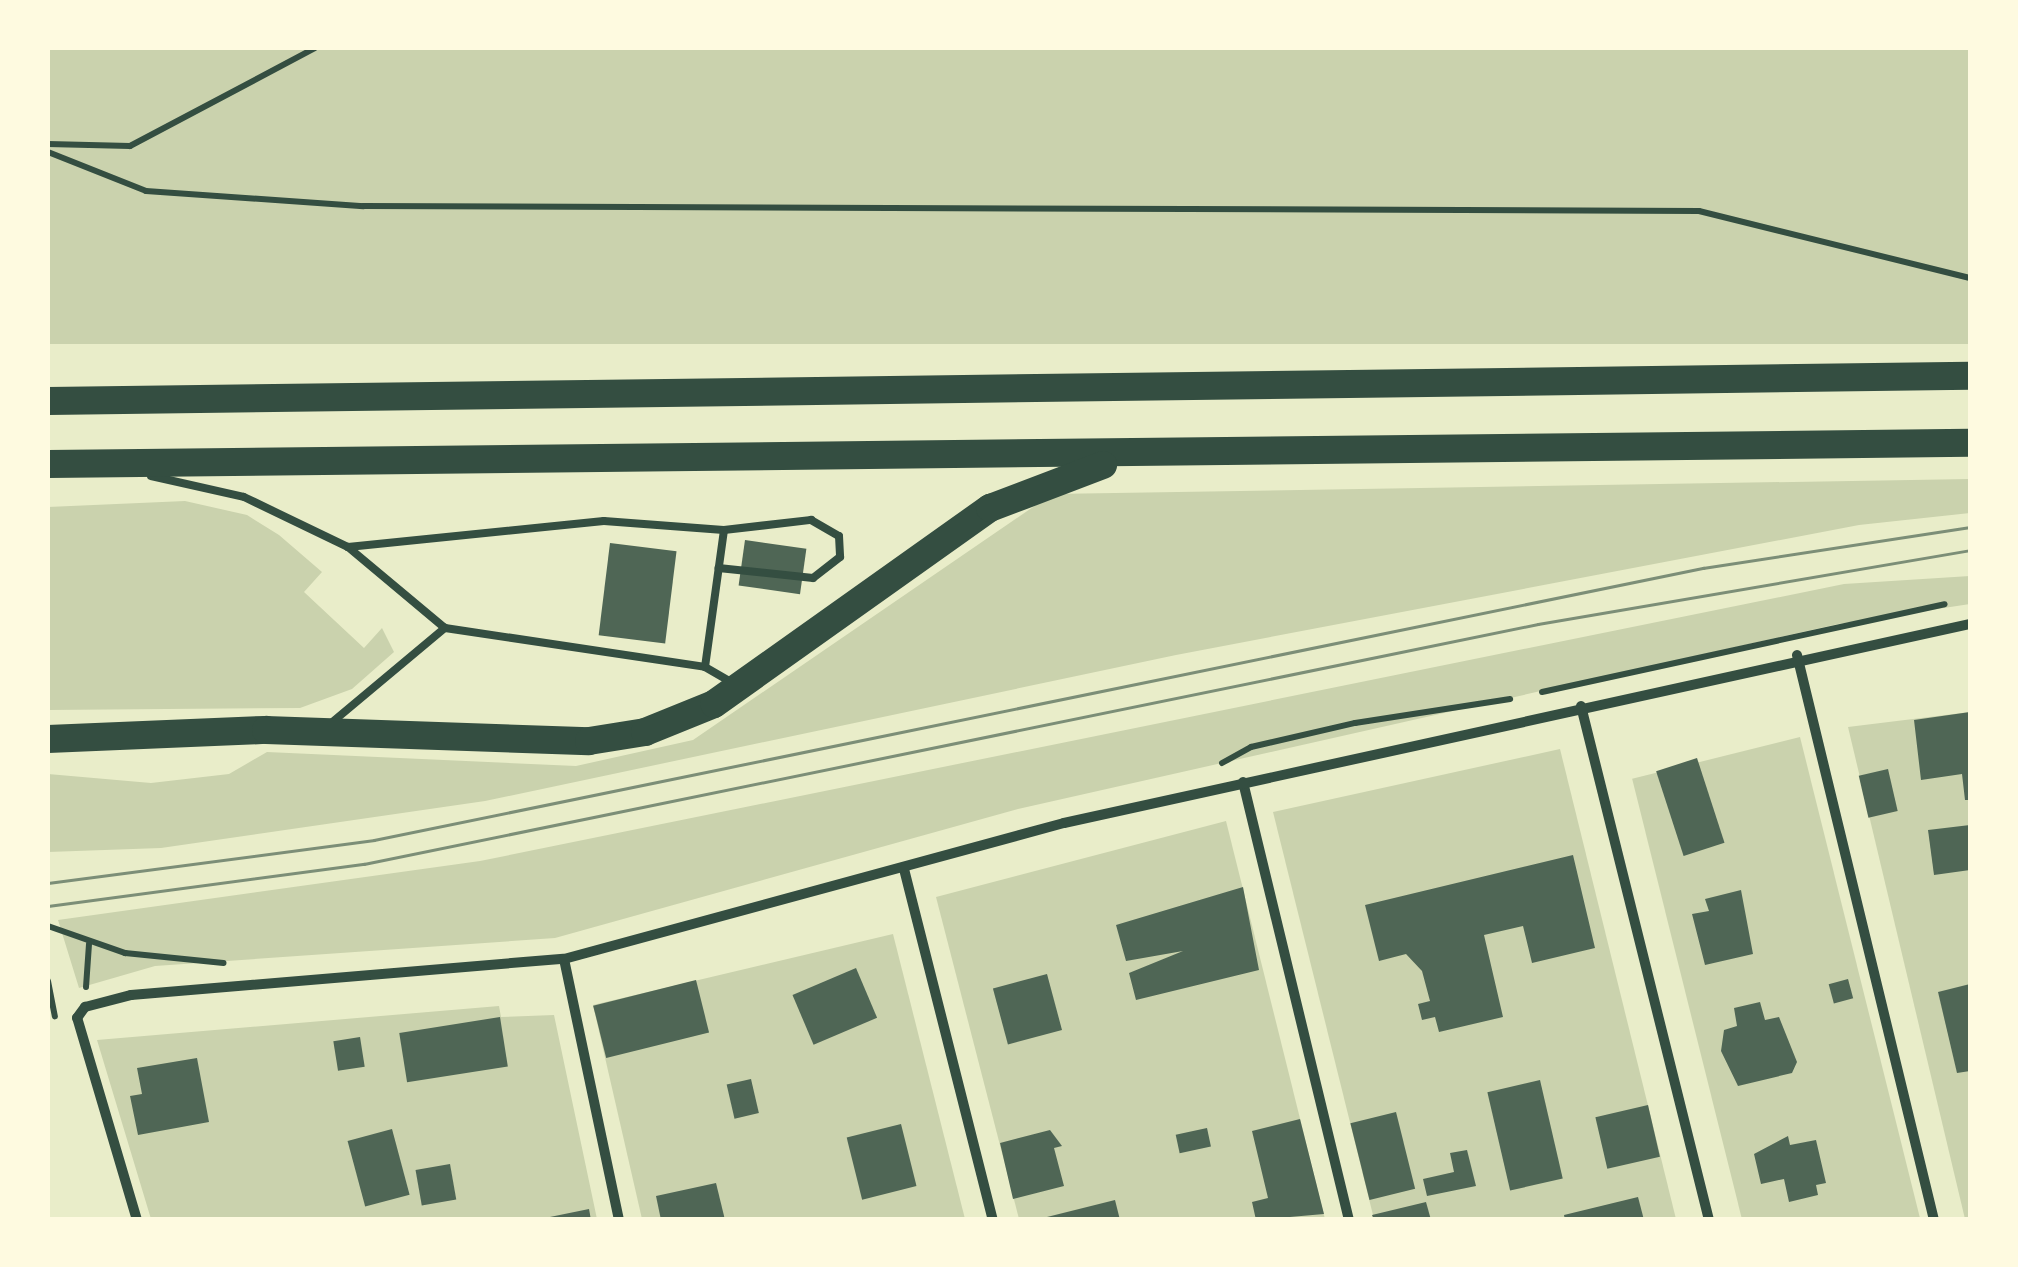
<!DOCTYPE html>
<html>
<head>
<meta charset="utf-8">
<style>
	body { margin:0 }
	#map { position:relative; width:2018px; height:1267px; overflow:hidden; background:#e9edc9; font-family:"Source Sans 3",sans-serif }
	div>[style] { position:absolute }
	.green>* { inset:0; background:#cad2ad; transform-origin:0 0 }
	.building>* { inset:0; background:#4f6655; transform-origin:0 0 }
	.path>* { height:6px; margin:-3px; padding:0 3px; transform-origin:3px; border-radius:3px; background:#344e41 }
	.service>* { height:8px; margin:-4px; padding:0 4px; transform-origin:4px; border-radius:4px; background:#344e41 }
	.minor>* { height:10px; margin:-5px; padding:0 5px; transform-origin:5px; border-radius:5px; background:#344e41 }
	.trunk>* { height:28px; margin:-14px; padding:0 14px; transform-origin:14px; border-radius:14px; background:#344e41 }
	.tram>* { height:2.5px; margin:-1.25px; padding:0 1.25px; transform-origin:1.25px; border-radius:1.25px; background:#7c8e77 }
	span { translate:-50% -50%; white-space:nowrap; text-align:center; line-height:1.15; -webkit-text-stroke:8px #fefae0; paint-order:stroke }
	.frame { position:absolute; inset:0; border:50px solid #fefae0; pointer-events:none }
</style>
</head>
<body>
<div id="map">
	<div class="green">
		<div style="left:48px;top:48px;width:1922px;height:296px"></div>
		<div style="clip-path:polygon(1970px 479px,1970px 513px,1859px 525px,1176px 655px,485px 801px,161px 848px,48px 852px,48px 774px,151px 783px,229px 774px,267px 752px,576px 766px,693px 740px,1052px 494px)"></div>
		<div style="clip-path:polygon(185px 501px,247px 515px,279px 535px,322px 572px,304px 592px,364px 648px,382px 628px,394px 652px,352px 689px,300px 708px,48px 710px,48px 507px)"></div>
		<div style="clip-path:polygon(1970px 576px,1970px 604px,1838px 624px,1018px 809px,555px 938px,155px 966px,79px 988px,58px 920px,480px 861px,1844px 584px)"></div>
		<div style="clip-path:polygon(1970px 712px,1970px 1219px,1965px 1219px,1848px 727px)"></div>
		<div style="left:1800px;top:737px;width:496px;height:173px;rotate:76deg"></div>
		<div style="clip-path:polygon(1560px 749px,1676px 1219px,1374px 1219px,1273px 812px)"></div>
		<div style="clip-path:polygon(1226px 821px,1325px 1219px,1019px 1219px,936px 897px)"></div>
		<div style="clip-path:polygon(893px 934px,965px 1219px,642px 1219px,593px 1005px)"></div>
		<div style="clip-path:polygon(499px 1006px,501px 1017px,554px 1015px,597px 1219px,151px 1219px,97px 1040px)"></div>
	</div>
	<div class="building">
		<div style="left:745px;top:540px;width:62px;height:46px;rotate:8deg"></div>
		<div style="left:610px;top:543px;width:67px;height:93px;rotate:7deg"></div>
		<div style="clip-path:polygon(1970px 712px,1970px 800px,1965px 800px,1962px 774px,1921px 780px,1914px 720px)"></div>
		<div style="left:1697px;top:758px;width:89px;height:43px;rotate:72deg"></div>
		<div style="left:1888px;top:769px;width:43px;height:30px;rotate:77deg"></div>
		<div style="clip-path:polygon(1970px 825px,1970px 870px,1934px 875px,1928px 830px)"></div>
		<div style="clip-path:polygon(1573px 855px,1595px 948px,1532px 963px,1523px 926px,1484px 935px,1503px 1017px,1439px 1032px,1435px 1017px,1422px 1020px,1418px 1004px,1430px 1001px,1422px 971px,1406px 954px,1379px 961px,1365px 905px)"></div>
		<div style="clip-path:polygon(1243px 887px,1259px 970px,1136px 1000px,1129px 973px,1183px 951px,1126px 961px,1116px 925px)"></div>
		<div style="clip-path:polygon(1741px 890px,1753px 954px,1705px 965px,1692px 914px,1709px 911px,1705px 899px)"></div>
		<div style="left:856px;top:968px;width:54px;height:69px;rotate:67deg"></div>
		<div style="left:1047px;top:974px;width:58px;height:56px;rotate:75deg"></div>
		<div style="left:1848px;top:979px;width:20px;height:20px;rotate:75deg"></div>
		<div style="left:696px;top:980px;width:54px;height:106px;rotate:76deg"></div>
		<div style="clip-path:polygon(1970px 984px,1970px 1071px,1957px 1073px,1938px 992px)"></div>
		<div style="clip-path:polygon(1760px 1002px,1765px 1020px,1779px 1017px,1797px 1062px,1792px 1073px,1738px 1086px,1721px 1051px,1724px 1030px,1737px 1026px,1734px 1008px)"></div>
		<div style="left:500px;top:1017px;width:50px;height:102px;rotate:81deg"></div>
		<div style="left:360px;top:1037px;width:30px;height:27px;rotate:81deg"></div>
		<div style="clip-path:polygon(197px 1058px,209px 1122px,138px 1135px,130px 1096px,142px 1094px,137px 1068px)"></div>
		<div style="left:751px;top:1079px;width:35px;height:25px;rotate:77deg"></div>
		<div style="left:1540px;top:1080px;width:101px;height:54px;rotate:77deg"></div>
		<div style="left:1648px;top:1105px;width:53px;height:54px;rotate:77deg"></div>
		<div style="left:1396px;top:1112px;width:79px;height:47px;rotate:76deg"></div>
		<div style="clip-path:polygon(1300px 1119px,1324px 1214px,1256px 1220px,1252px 1202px,1268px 1198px,1252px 1131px)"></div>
		<div style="left:901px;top:1124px;width:64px;height:56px;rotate:76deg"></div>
		<div style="left:1207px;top:1128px;width:19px;height:32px;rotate:78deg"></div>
		<div style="left:392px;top:1129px;width:68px;height:46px;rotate:75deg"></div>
		<div style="clip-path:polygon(1050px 1130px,1062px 1146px,1054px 1148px,1064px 1186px,1013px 1199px,1000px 1143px)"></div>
		<div style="clip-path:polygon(1788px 1136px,1790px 1145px,1816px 1140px,1826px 1183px,1816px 1185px,1818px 1195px,1789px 1202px,1784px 1179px,1761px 1184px,1754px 1154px)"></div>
		<div style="clip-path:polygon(1467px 1150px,1476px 1186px,1427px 1196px,1423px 1179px,1454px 1172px,1450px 1153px)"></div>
		<div style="left:450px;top:1164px;width:36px;height:35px;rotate:80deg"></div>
		<div style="clip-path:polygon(716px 1183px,725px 1220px,661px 1220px,656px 1196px)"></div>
		<div style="clip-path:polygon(1638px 1197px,1644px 1220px,1565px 1220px,1564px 1215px)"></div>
		<div style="clip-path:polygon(1115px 1200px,1120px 1220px,1043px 1220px,1043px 1218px)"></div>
		<div style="clip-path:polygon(1426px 1202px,1431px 1220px,1374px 1220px,1372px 1215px)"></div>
		<div style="clip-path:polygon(589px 1209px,591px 1220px,545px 1220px,545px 1218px)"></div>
	</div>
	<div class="path">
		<div style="left:48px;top:144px;width:82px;rotate:1.4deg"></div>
		<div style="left:130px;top:146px;width:209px;rotate:-27.9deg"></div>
		<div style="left:48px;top:152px;width:105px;rotate:21.7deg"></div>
		<div style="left:146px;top:191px;width:218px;rotate:4deg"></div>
		<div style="left:363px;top:206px;width:1336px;rotate:0.21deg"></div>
		<div style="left:1699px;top:211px;width:279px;rotate:13.9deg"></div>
		<div style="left:1542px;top:692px;width:412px;rotate:-12.3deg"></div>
		<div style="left:1222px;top:763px;width:33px;rotate:-29deg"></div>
		<div style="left:1251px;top:747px;width:107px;rotate:-13deg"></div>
		<div style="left:1355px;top:723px;width:157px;rotate:-8.8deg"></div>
		<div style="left:48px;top:926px;width:82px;rotate:19.3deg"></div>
		<div style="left:125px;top:953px;width:99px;rotate:5.8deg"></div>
		<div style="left:48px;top:981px;width:36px;rotate:79deg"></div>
		<div style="left:86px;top:987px;width:43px;rotate:-86deg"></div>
	</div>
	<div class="service">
		<div style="left:151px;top:476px;width:95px;rotate:12.7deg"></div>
		<div style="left:244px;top:497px;width:115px;rotate:25.7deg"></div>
		<div style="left:348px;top:547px;width:126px;rotate:39.9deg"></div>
		<div style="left:445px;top:628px;width:263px;rotate:8.5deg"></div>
		<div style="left:705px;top:667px;width:30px;rotate:30deg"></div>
		<div style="left:348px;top:547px;width:257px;rotate:-5.8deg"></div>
		<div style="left:604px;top:521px;width:120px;rotate:4.3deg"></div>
		<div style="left:724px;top:530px;width:88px;rotate:-6.6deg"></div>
		<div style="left:811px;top:520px;width:32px;rotate:30deg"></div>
		<div style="left:839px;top:536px;width:21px;rotate:87deg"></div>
		<div style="left:840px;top:557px;width:34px;rotate:142deg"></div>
		<div style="left:813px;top:578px;width:95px;rotate:-173.9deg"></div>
		<div style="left:705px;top:667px;width:138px;rotate:-82.1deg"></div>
		<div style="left:330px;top:724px;width:150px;rotate:-39.9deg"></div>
	</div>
	<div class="minor">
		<div style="left:1797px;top:655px;width:581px;rotate:76.37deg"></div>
		<div style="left:1581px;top:706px;width:530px;rotate:76.02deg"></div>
		<div style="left:1243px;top:782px;width:451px;rotate:76.4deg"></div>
		<div style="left:904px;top:869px;width:362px;rotate:75.8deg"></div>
		<div style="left:564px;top:959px;width:267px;rotate:78.1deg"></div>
		<div style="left:137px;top:1220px;width:211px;rotate:-106.5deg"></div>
		<div style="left:77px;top:1018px;width:14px;rotate:-54deg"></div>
		<div style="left:85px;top:1007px;width:48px;rotate:-14.6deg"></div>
		<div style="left:131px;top:995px;width:434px;rotate:-4.8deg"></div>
		<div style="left:564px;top:959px;width:518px;rotate:-15.22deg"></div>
		<div style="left:1064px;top:823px;width:928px;rotate:-12.39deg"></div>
	</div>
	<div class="trunk">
		<div style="left:48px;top:401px;width:1922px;rotate:-0.75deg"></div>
		<div style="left:48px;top:464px;width:1922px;rotate:-0.63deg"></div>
		<div style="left:48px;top:739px;width:218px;rotate:-2.4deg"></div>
		<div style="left:266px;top:730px;width:323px;rotate:2deg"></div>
		<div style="left:589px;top:741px;width:57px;rotate:-9.1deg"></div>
		<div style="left:645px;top:732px;width:74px;rotate:-22.1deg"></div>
		<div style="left:714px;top:704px;width:339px;rotate:-35.4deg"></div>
		<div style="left:990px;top:508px;width:121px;rotate:-20.8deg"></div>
	</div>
	<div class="tram">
		<div style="left:48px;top:883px;width:329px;rotate:-7.5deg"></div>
		<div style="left:374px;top:840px;width:1357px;rotate:-11.57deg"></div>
		<div style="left:1703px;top:568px;width:270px;rotate:-8.7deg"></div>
		<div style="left:48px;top:906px;width:319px;rotate:-7.6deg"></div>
		<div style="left:364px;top:864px;width:1198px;rotate:-11.55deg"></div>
		<div style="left:1538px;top:624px;width:438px;rotate:-9.7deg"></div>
	</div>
	<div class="frame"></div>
</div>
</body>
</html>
